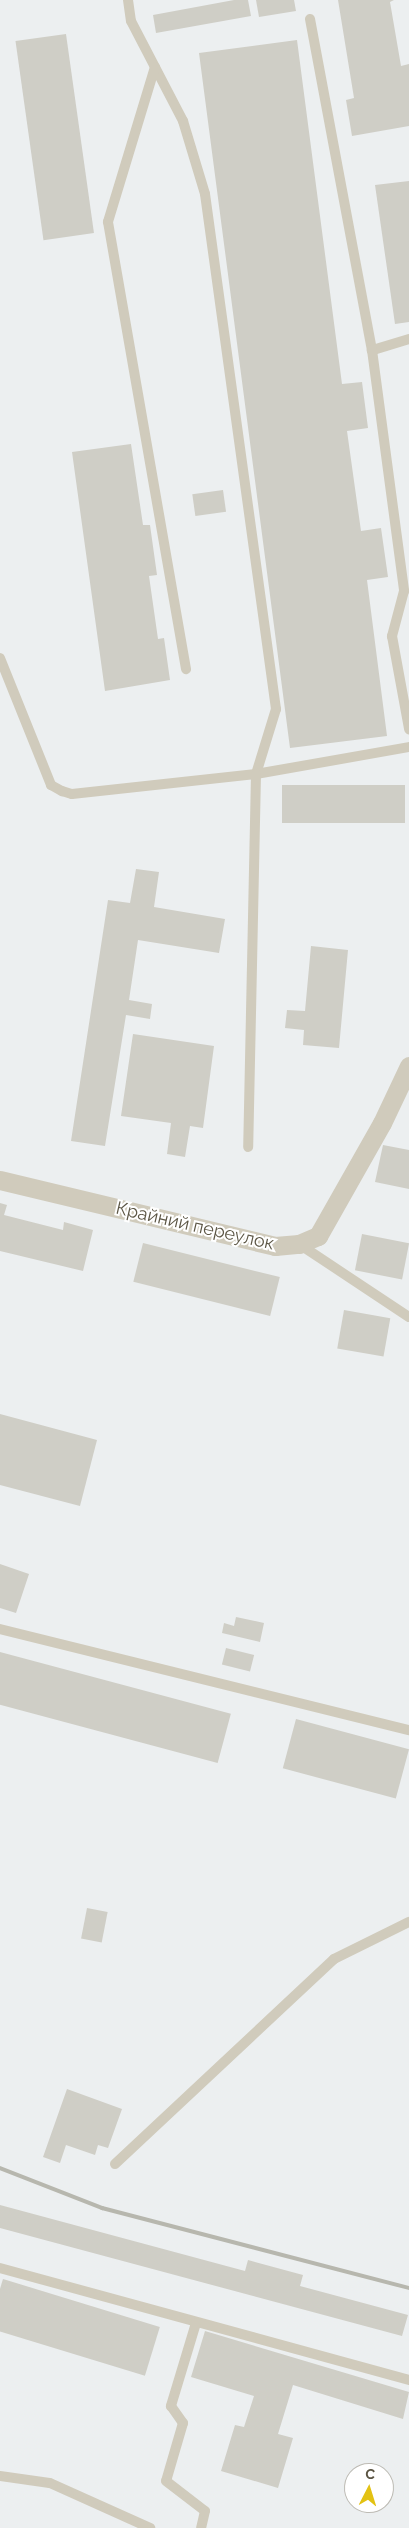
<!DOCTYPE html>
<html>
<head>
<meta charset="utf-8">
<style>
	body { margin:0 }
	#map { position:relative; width:409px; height:2528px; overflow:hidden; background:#eceff0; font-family:Raleway,sans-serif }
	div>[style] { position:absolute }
	.building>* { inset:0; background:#cfcec6; transform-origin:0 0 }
	.lane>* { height:10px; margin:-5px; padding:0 5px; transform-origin:5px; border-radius:5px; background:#d0cbbc }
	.street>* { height:19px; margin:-9.5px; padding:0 9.5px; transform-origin:9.5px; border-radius:9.5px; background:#d0cbbc }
	.rail>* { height:4px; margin:-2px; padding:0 2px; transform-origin:2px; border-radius:2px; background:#b7b7ae }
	span { translate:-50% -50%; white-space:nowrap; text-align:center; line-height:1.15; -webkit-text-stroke:4px #fff; paint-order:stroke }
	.street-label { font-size:18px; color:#5b5544 }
	.north { position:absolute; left:344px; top:2463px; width:50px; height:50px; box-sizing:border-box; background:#fff; border:1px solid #bdbbb4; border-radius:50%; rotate:5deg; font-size:14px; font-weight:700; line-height:20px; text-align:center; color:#5b5544 }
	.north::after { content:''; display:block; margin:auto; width:18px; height:22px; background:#e3c213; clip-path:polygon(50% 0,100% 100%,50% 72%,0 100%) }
</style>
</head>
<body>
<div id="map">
	<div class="building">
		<div style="clip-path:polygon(234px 0,248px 0,251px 16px,156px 33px,153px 15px)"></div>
		<div style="clip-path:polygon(256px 0,294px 0,296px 11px,259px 17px)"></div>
		<div style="clip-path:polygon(338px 0,394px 0,390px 2px,401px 66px,409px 64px,409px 126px,352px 136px,346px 100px,354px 98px)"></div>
		<div style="left:66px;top:34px;width:201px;height:51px;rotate:82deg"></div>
		<div style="clip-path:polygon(297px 40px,342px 384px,362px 382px,368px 428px,347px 431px,361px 531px,381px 528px,388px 577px,367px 580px,387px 736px,290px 748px,199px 53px)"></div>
		<div style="clip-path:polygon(409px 181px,409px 322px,395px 324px,375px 185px)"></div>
		<div style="clip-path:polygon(131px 444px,143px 525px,150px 525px,157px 575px,149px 576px,158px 639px,164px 638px,170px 680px,105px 691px,72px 452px)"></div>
		<div style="left:223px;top:490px;width:22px;height:31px;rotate:82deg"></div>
		<div style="left:282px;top:785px;width:123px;height:38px"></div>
		<div style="clip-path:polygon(136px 869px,159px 872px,154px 907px,225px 919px,219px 953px,138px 940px,129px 1000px,152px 1004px,150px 1019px,126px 1015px,105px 1146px,71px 1141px,108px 900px,130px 903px)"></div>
		<div style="clip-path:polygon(311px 946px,348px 950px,339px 1048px,303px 1045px,304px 1030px,285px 1028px,287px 1010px,305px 1011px)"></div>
		<div style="clip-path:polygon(133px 1034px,214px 1046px,203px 1128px,190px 1126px,185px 1157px,167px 1154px,171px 1123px,121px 1116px)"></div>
		<div style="clip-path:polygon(383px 1145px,409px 1150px,409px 1189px,375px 1182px)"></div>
		<div style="clip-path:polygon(0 1203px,7px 1205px,4px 1215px,63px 1230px,64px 1222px,93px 1230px,83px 1271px,0 1251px)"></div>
		<div style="left:362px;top:1234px;width:48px;height:37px;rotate:11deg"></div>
		<div style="left:143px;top:1243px;width:141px;height:40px;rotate:14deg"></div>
		<div style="left:344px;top:1310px;width:47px;height:39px;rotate:10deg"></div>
		<div style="clip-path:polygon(0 1414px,97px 1440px,80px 1506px,0 1485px)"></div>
		<div style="clip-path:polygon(0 1564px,29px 1574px,16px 1613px,0 1608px)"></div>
		<div style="clip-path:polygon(236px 1617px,264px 1623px,260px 1642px,222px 1633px,224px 1623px,234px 1626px)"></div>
		<div style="left:226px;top:1648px;width:29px;height:17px;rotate:14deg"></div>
		<div style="left:0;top:1652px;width:239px;height:51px;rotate:15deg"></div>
		<div style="left:296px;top:1719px;width:117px;height:51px;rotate:15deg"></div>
		<div style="left:87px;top:1908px;width:21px;height:31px;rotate:11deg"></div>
		<div style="clip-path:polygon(67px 2089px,122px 2109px,108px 2148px,98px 2145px,95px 2155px,66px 2145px,60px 2163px,43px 2157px)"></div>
		<div style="clip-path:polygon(0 2205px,245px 2271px,248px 2260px,303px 2275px,300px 2286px,408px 2315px,402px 2336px,0 2228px)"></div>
		<div style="left:3px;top:2279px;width:164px;height:51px;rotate:17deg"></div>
		<div style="clip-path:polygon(205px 2331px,409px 2392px,403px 2419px,293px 2385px,278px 2434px,293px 2438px,278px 2488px,221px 2471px,235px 2425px,244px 2427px,254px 2396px,191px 2377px)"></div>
	</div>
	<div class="lane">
		<div style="left:128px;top:0;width:21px;rotate:82deg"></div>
		<div style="left:131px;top:21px;width:113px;rotate:62.5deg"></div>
		<div style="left:183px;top:121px;width:76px;rotate:73.2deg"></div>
		<div style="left:205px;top:194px;width:520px;rotate:82.15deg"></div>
		<div style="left:276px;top:709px;width:68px;rotate:107.1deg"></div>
		<div style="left:256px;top:774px;width:155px;rotate:-10deg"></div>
		<div style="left:310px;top:19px;width:337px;rotate:79.4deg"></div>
		<div style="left:155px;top:67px;width:162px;rotate:106.9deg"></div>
		<div style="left:108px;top:222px;width:454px;rotate:80.1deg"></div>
		<div style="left:409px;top:339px;width:39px;rotate:163deg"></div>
		<div style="left:372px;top:350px;width:243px;rotate:82.4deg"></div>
		<div style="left:404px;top:591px;width:47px;rotate:104.9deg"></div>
		<div style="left:392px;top:636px;width:95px;rotate:79.6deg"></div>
		<div style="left:0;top:658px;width:137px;rotate:68.1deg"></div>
		<div style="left:51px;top:785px;width:13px;rotate:29deg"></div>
		<div style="left:62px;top:791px;width:10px;rotate:17deg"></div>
		<div style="left:72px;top:794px;width:185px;rotate:-6.2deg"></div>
		<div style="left:256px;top:774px;width:373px;rotate:91.2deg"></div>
		<div style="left:299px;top:1244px;width:132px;rotate:33.6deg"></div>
		<div style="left:0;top:1629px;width:421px;rotate:13.9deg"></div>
		<div style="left:115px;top:2164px;width:300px;rotate:-43.1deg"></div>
		<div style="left:334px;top:1959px;width:84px;rotate:-26.3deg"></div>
		<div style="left:0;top:2268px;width:424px;rotate:15.3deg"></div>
		<div style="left:196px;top:2323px;width:87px;rotate:106.8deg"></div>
		<div style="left:171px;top:2406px;width:21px;rotate:55deg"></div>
		<div style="left:183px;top:2423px;width:60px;rotate:106.3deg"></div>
		<div style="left:166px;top:2481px;width:49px;rotate:37.6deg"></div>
		<div style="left:205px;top:2511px;width:17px;rotate:103deg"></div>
		<div style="left:0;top:2476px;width:50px;rotate:8deg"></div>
		<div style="left:50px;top:2483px;width:110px;rotate:24.2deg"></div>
	</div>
	<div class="street">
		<div style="left:0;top:1180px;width:283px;rotate:13.5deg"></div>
		<div style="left:275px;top:1246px;width:24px;rotate:-5deg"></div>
		<div style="left:299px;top:1244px;width:21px;rotate:-23deg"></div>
		<div style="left:318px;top:1236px;width:130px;rotate:-60.5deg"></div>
		<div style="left:382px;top:1123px;width:63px;rotate:-64.7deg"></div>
	</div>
	<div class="rail">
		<div style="left:0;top:2168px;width:110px;rotate:21.4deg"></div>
		<div style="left:102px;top:2208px;width:317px;rotate:14.6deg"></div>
	</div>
	<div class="street-label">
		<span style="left:195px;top:1226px;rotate:13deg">Крайний переулок</span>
	</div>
	<div class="north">С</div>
</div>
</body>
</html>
